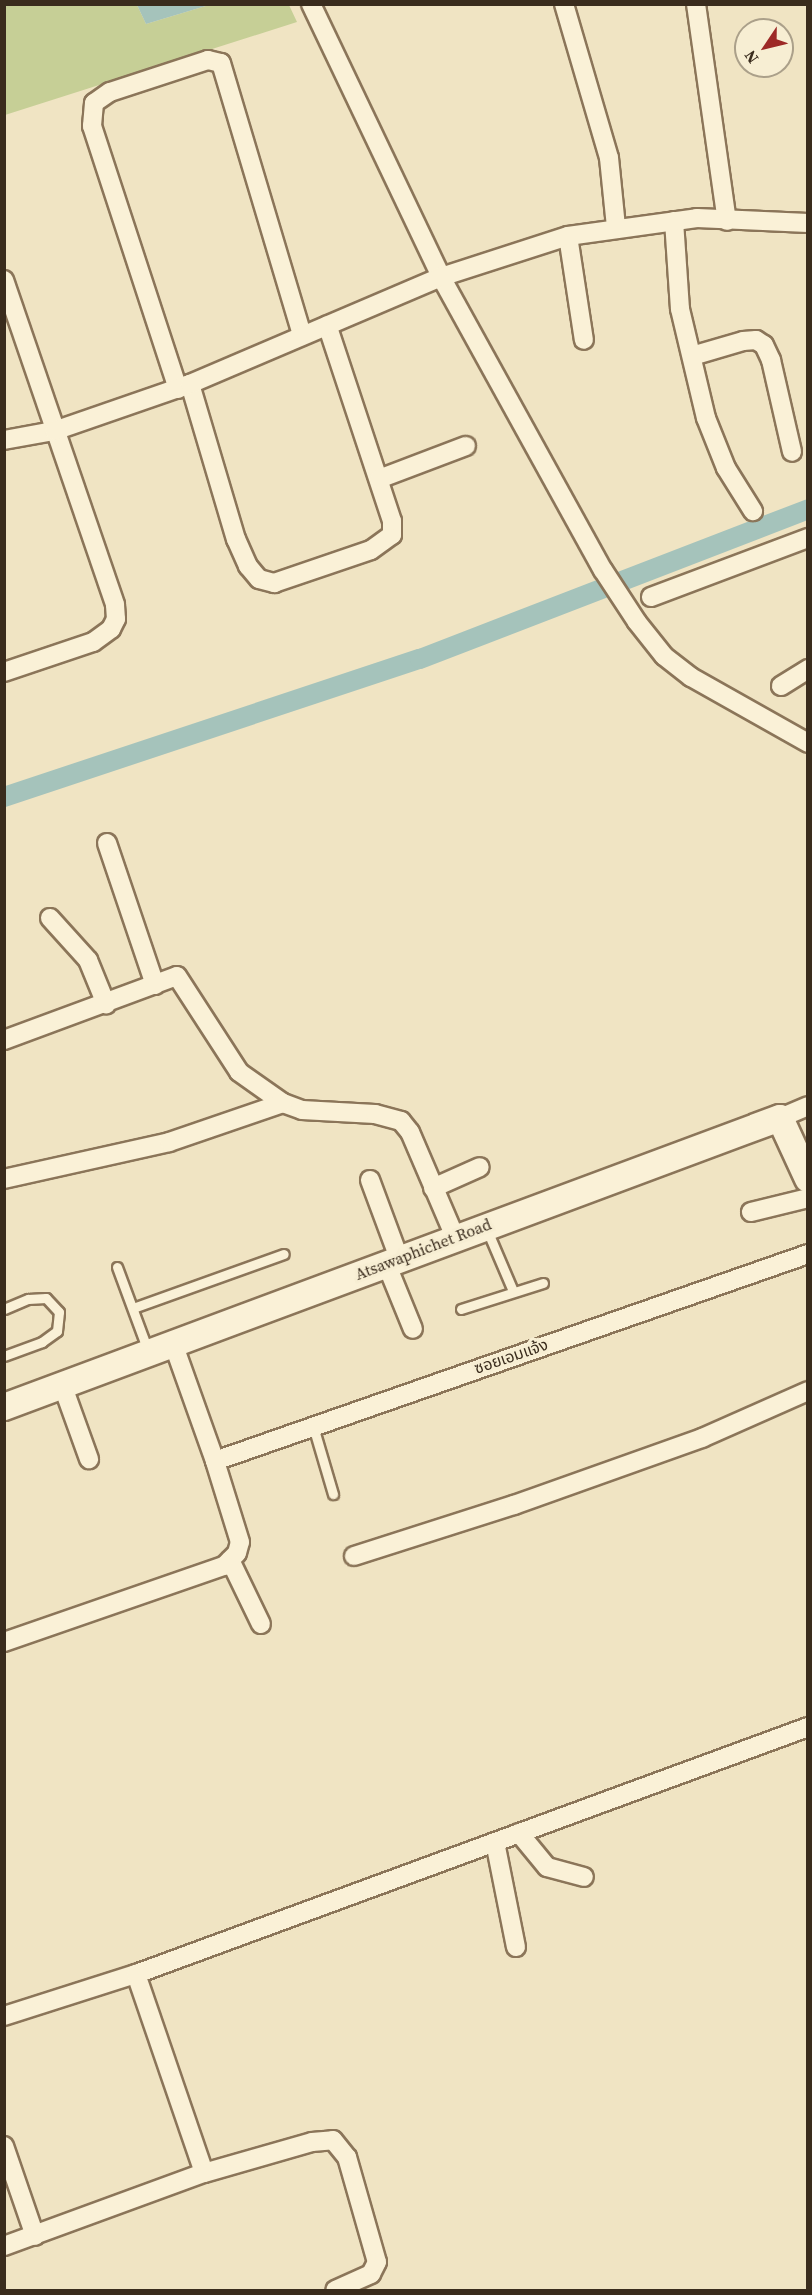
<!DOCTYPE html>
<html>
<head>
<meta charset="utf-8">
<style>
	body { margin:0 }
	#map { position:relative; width:812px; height:2295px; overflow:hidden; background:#f0e4c3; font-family:"Source Serif 4","Noto Sans Thai",serif }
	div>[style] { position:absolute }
	.green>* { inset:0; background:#c6cf96 }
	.water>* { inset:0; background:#a5c3bb }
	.canal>* { height:20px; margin:-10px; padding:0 10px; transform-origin:10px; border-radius:10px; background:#a5c3bb }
	.roads { filter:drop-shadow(2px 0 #8b7559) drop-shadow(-2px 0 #8b7559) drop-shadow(0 2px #8b7559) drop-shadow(0 -2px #8b7559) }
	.lane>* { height:9px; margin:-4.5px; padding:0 4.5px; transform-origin:4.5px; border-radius:4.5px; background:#faf1d7 }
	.street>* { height:18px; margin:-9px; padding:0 9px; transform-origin:9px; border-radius:9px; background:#faf1d7 }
	.secondary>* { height:26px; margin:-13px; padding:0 13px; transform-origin:13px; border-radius:13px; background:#faf1d7 }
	span { translate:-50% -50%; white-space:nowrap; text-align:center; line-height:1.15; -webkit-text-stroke:6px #f7eed3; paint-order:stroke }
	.street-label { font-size:16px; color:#3a2c1d }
	.frame { position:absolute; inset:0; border:6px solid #3a2c1d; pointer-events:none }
	.north { position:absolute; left:734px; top:18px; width:60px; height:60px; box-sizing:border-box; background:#f7eed3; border:2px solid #aba08a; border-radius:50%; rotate:235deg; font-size:16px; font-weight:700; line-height:24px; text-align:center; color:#3a2c1d }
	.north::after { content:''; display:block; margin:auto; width:21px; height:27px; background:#9d2926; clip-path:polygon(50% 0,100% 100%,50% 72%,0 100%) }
</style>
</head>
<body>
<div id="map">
	<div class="green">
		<div style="clip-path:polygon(5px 5px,137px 5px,146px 24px,209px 5px,289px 5px,297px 22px,5px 115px)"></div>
	</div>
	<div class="water">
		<div style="clip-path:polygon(137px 5px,209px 5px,146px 24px)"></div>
	</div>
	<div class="canal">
		<div style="left:4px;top:797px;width:438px;rotate:-18.4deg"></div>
		<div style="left:420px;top:659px;width:416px;rotate:-21.1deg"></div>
	</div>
	<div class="roads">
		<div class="lane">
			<div style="left:487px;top:1230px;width:66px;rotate:66.9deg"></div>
			<div style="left:117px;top:1267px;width:90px;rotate:69.7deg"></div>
			<div style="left:133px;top:1308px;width:160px;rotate:-19.7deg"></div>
			<div style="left:4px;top:1309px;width:26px;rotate:-23deg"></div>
			<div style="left:28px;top:1299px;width:18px;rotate:-3deg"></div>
			<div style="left:46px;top:1298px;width:19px;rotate:47deg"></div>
			<div style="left:59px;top:1312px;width:19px;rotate:96deg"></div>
			<div style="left:57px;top:1331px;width:19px;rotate:144deg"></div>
			<div style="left:42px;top:1342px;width:40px;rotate:159.8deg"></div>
			<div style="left:461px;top:1309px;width:86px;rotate:-17.6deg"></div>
			<div style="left:313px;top:1426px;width:71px;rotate:73.6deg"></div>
		</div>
		<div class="street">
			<div style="left:311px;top:4px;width:302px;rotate:64.5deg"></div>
			<div style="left:441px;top:277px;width:335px;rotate:61.1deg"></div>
			<div style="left:603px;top:570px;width:62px;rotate:56.8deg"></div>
			<div style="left:637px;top:622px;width:43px;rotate:51.5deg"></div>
			<div style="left:664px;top:656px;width:34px;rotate:38deg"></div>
			<div style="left:691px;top:677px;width:134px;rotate:29.4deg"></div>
			<div style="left:564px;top:4px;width:160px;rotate:73.7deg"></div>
			<div style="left:609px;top:158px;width:69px;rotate:84.2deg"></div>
			<div style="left:696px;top:4px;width:219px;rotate:81.9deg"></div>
			<div style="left:674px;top:221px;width:88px;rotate:86.1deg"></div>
			<div style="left:680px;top:309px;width:112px;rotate:76.6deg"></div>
			<div style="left:706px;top:418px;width:54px;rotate:68.2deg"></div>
			<div style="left:726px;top:468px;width:51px;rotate:57.9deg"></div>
			<div style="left:568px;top:236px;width:105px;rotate:81.3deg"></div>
			<div style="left:4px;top:280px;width:343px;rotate:71.1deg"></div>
			<div style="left:115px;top:605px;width:14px;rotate:86deg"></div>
			<div style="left:116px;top:619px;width:11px;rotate:117deg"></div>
			<div style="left:111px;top:629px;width:22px;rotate:144deg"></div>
			<div style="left:93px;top:642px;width:94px;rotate:161.4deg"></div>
			<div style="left:692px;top:356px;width:53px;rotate:-16.4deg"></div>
			<div style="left:743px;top:341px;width:13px;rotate:-4deg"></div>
			<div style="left:756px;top:340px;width:9px;rotate:32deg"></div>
			<div style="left:764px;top:345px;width:17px;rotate:65deg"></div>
			<div style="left:771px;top:360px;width:94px;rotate:77.1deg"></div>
			<div style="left:190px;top:384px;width:162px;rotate:73.5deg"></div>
			<div style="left:236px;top:539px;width:30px;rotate:66deg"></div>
			<div style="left:248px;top:566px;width:17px;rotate:50deg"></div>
			<div style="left:259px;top:579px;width:16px;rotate:15deg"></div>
			<div style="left:274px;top:583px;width:102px;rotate:-18.8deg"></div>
			<div style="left:371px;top:550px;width:26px;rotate:-36deg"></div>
			<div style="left:392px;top:535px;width:14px;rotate:-90deg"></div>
			<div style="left:392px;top:521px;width:206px;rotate:-108.3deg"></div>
			<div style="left:178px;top:389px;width:277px;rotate:-108.1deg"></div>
			<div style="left:92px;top:126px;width:23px;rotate:-85deg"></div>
			<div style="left:94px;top:103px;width:19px;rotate:-35deg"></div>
			<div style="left:110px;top:92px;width:103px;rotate:-18.1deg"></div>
			<div style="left:208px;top:60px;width:13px;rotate:13deg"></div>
			<div style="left:221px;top:63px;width:283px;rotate:73.4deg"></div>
			<div style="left:4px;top:440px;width:51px;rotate:-10.2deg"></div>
			<div style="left:54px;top:431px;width:144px;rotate:-19.1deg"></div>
			<div style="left:190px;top:384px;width:273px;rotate:-23.1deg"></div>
			<div style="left:441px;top:277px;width:133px;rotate:-17.9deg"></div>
			<div style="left:568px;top:236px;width:130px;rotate:-7.9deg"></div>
			<div style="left:697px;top:218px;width:111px;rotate:2.6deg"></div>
			<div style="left:379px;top:479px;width:93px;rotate:-20.8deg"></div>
			<div style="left:651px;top:597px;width:168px;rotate:-20.6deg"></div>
			<div style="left:781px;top:686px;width:32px;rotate:-32deg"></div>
			<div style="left:107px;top:843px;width:150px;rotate:71.3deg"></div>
			<div style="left:50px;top:918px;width:57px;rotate:47.9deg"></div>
			<div style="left:88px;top:960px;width:48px;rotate:67.8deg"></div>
			<div style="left:4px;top:1040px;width:184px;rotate:-20.3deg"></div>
			<div style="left:177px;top:976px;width:114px;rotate:57.1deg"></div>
			<div style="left:239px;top:1072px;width:54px;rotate:35.2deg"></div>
			<div style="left:283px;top:1103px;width:20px;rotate:20deg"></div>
			<div style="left:302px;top:1110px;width:73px;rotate:3.1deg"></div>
			<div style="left:375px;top:1114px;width:27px;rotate:15deg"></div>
			<div style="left:401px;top:1121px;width:14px;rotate:51deg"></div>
			<div style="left:410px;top:1132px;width:114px;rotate:66.8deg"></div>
			<div style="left:780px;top:1118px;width:30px;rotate:-23deg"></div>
			<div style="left:4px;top:1179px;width:169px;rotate:-12.6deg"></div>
			<div style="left:169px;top:1142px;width:120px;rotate:-18.9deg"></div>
			<div style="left:370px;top:1180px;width:83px;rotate:69.6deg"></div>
			<div style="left:433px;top:1188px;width:51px;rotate:-24.1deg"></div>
			<div style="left:751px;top:1212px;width:59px;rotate:-13.8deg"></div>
			<div style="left:386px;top:1263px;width:71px;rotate:67.8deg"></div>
			<div style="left:62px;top:1384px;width:80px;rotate:70.2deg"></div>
			<div style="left:215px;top:1461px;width:628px;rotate:-19.24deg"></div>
			<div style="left:354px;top:1556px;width:168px;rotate:-17.7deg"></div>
			<div style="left:514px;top:1505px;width:200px;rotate:-19.6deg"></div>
			<div style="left:702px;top:1438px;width:116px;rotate:-23.9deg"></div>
			<div style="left:230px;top:1560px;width:71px;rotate:64.2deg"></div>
			<div style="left:4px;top:1642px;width:233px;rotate:-19.1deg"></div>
			<div style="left:224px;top:1566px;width:18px;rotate:-45deg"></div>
			<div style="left:237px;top:1553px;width:11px;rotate:-75deg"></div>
			<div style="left:240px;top:1542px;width:85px;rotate:-107.2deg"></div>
			<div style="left:215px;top:1461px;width:125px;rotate:-109.6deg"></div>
			<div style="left:519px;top:1833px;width:44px;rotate:50.5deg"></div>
			<div style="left:547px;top:1867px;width:38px;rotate:15deg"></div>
			<div style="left:495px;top:1842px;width:107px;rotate:78.7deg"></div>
			<div style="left:136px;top:1974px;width:210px;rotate:71.1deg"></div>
			<div style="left:4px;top:2016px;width:139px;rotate:-17.7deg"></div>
			<div style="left:136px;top:1974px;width:716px;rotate:-20.18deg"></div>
			<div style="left:4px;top:2146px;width:95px;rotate:71deg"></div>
			<div style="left:4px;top:2246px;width:213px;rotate:-20.1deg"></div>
			<div style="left:204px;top:2173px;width:112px;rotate:-16deg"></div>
			<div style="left:312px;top:2142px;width:21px;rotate:-5deg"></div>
			<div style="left:333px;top:2140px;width:22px;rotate:51deg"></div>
			<div style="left:347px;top:2157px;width:109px;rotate:74.1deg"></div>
			<div style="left:377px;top:2262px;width:13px;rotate:117deg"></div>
			<div style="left:371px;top:2274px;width:39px;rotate:156deg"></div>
		</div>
		<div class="secondary">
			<div style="left:4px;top:1407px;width:828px;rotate:-20.43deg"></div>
			<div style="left:780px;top:1118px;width:67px;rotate:65.3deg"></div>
		</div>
	</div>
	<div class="street-label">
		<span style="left:423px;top:1249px;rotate:-21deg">Atsawaphichet Road</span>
		<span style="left:511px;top:1356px;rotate:-19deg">ซอยเอมแจ้ง</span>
	</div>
	<div class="frame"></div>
	<div class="north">N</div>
</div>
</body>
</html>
